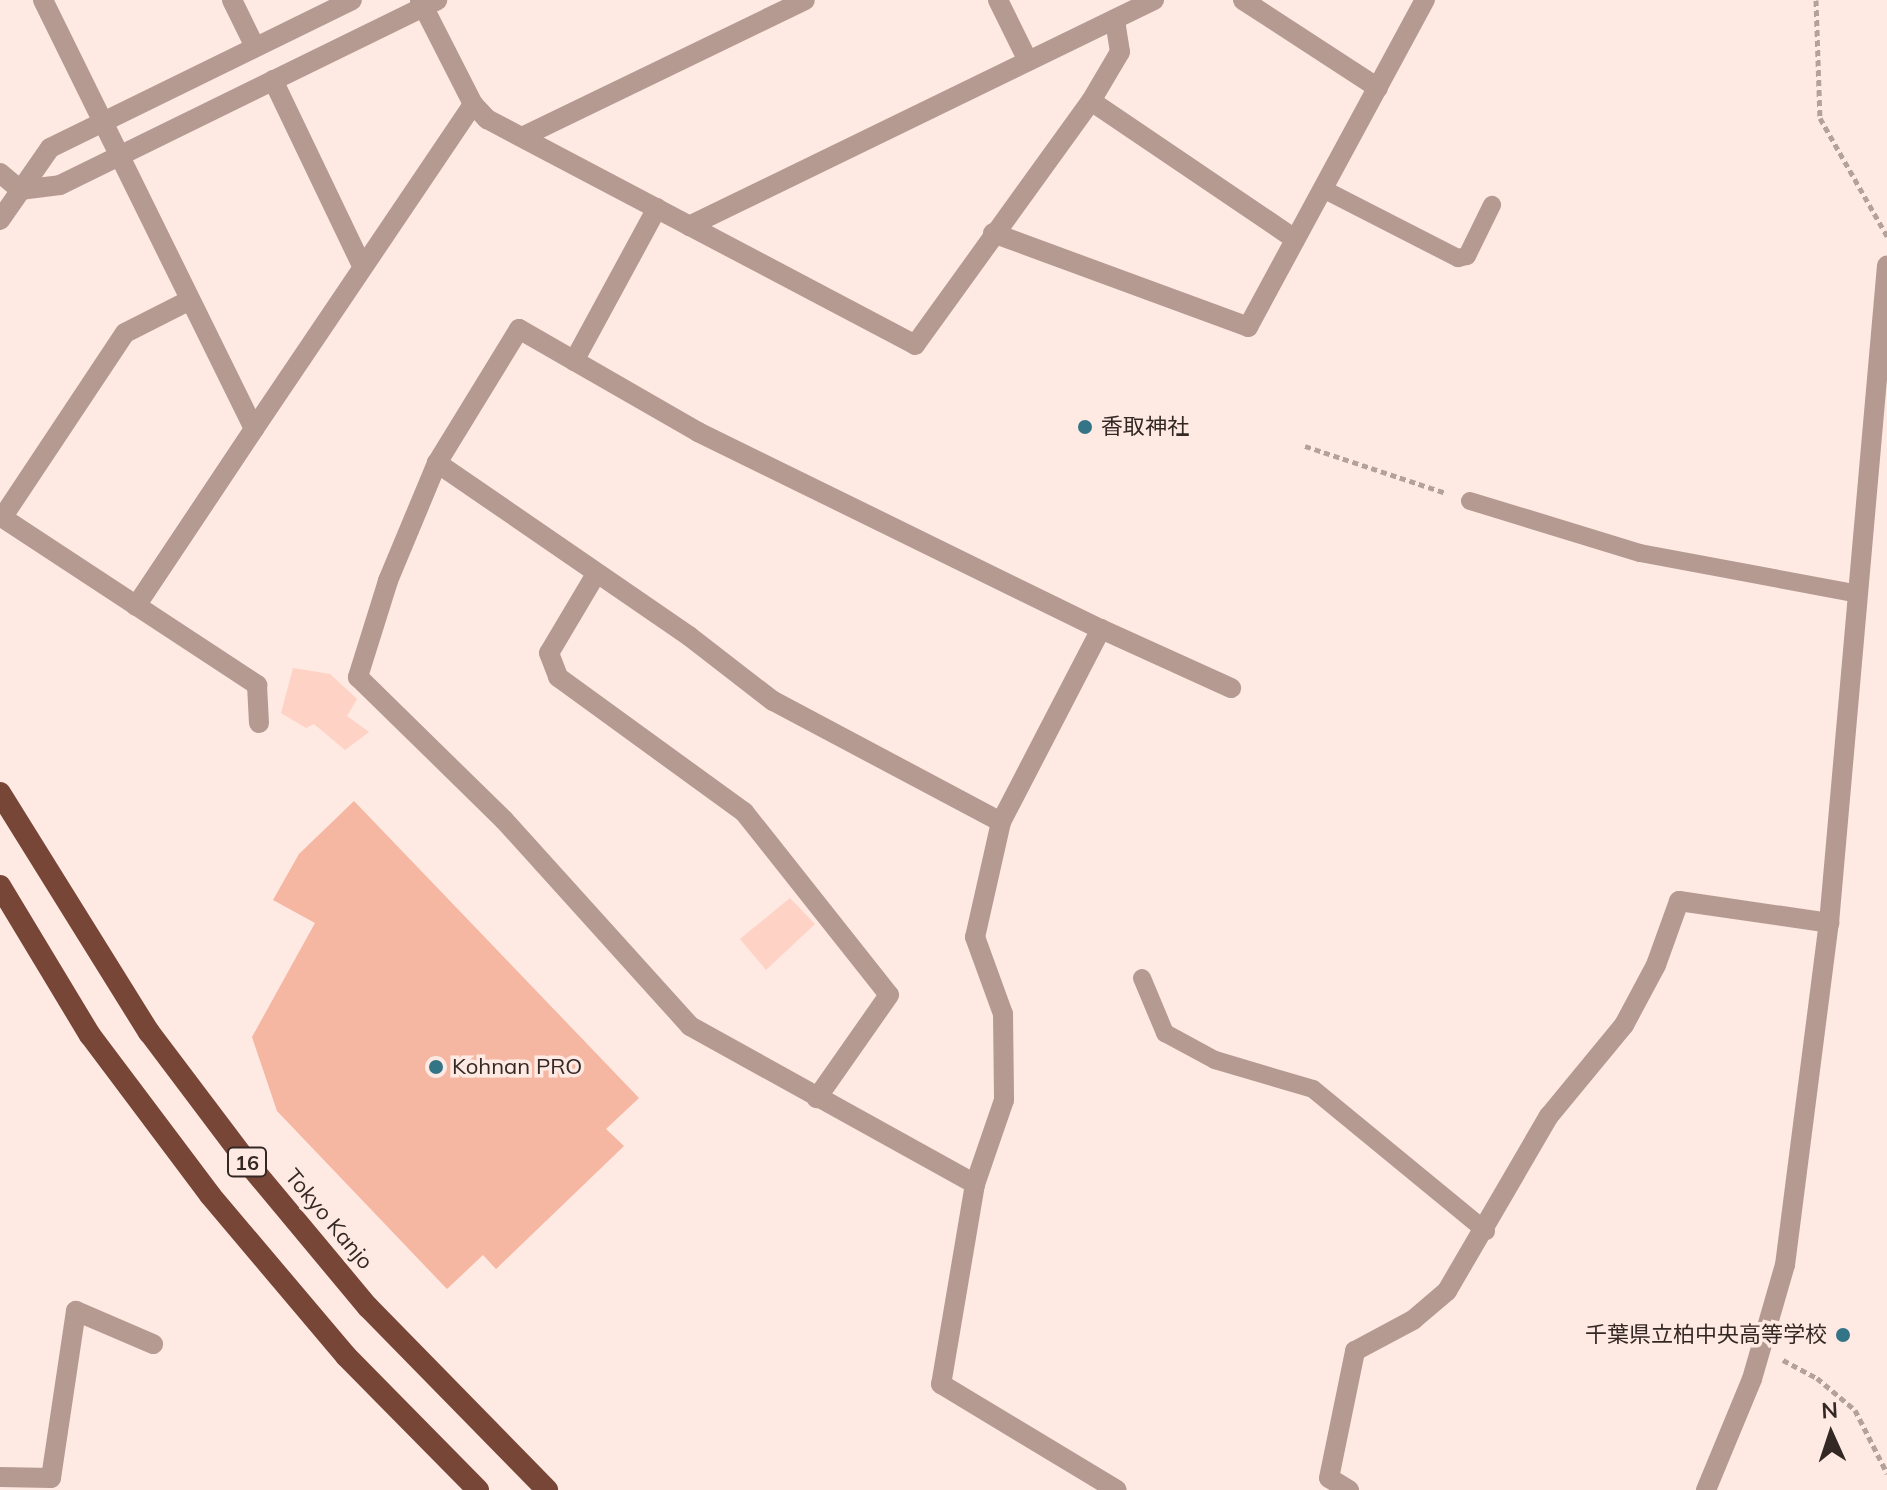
<!DOCTYPE html>
<html>
<head>
<meta charset="utf-8">
<style>
	body { margin:0 }
	#map { position:relative; width:1887px; height:1490px; overflow:hidden; background:#fee9e3; font-family:Mulish,"Noto Sans JP",sans-serif }
	div>[style] { position:absolute }
	.green>* { inset:0; background:#fed2c4 }
	.building>* { inset:0; background:#f5b6a2 }
	.path>* { height:5px; margin-top:-2.5px; transform-origin:0; background:repeating-linear-gradient(90deg,#b3a19c 0 6px,transparent 0 10px) }
	.service>* { height:18px; margin:-9px; padding:0 9px; transform-origin:9px; border-radius:9px; background:#b59a91 }
	.minor>* { height:20px; margin:-10px; padding:0 10px; transform-origin:10px; border-radius:10px; background:#b59a91 }
	.tertiary>* { height:20px; margin:-10px; padding:0 10px; transform-origin:10px; border-radius:10px; background:#b59a91 }
	.trunk>* { height:22px; margin:-11px; padding:0 11px; transform-origin:11px; border-radius:11px; background:#784637 }
	.dots>* { width:22px; height:22px; translate:-50% -50%; box-sizing:border-box; border:4px solid #fee9e3; border-radius:50% }
	span { translate:-50% -50%; white-space:nowrap; text-align:center; line-height:1.15; -webkit-text-stroke:7px #fee9e3; paint-order:stroke }
	.shield-label span { padding:2px 6px; background:#fee9e3; border:2px solid; border-radius:6px; -webkit-text-stroke-width:0 }
	.shield-label { font-size:20px; color:#342824; font-weight:700 }
	.poi-label { font-size:22px; color:#342824 }
	.left { translate:0 -50%; text-align:left }
	.right { translate:-100% -50%; text-align:right }
	.street-label { font-size:22px; color:#342824 }
	.north { position:absolute; left:1791px; top:1394px; width:80px; height:80px; -webkit-text-stroke:6px #fee9e3; paint-order:stroke; rotate:357deg; font-size:22px; font-weight:700; line-height:32px; text-align:center; color:#342824 }
	.north::after { content:''; display:block; margin:auto; width:28px; height:36px; background:#342824; clip-path:polygon(50% 0,100% 100%,50% 72%,0 100%) }
</style>
</head>
<body>
<div id="map">
	<div class="green">
		<div style="clip-path:polygon(293px 668px,330px 674px,357px 699px,347px 716px,369px 732px,345px 750px,314px 724px,306px 728px,281px 713px)"></div>
		<div style="clip-path:polygon(790px 898px,815px 924px,766px 970px,740px 939px)"></div>
	</div>
	<div class="building">
		<div style="clip-path:polygon(354px 801px,639px 1098px,606px 1129px,624px 1146px,496px 1269px,483px 1255px,447px 1289px,277px 1111px,252px 1037px,315px 923px,273px 900px,299px 854px)"></div>
	</div>
	<div class="path">
		<div style="left:1816px;top:0;width:118px;rotate:88.1deg"></div>
		<div style="left:1820px;top:118px;width:136px;rotate:60.4deg"></div>
		<div style="left:1305px;top:446px;width:149px;rotate:18.4deg"></div>
		<div style="left:1783px;top:1360px;width:38px;rotate:28deg"></div>
		<div style="left:1817px;top:1378px;width:50px;rotate:40.1deg"></div>
		<div style="left:1855px;top:1410px;width:71px;rotate:63.1deg"></div>
	</div>
	<div class="service">
		<div style="left:1323px;top:189px;width:152px;rotate:27.1deg"></div>
		<div style="left:1458px;top:258px;width:9px;rotate:-13deg"></div>
		<div style="left:1467px;top:256px;width:57px;rotate:-63.9deg"></div>
		<div style="left:1470px;top:501px;width:178px;rotate:17deg"></div>
		<div style="left:1640px;top:553px;width:218px;rotate:10.6deg"></div>
		<div style="left:1142px;top:978px;width:60px;rotate:67.3deg"></div>
		<div style="left:1165px;top:1033px;width:57px;rotate:28.4deg"></div>
		<div style="left:1215px;top:1060px;width:102px;rotate:16.5deg"></div>
		<div style="left:1313px;top:1089px;width:224px;rotate:39.4deg"></div>
	</div>
	<div class="minor">
		<div style="left:43px;top:0;width:478px;rotate:63.8deg"></div>
		<div style="left:254px;top:429px;width:392px;rotate:-56deg"></div>
		<div style="left:232px;top:0;width:52px;rotate:63.9deg"></div>
		<div style="left:420px;top:0;width:117px;rotate:63deg"></div>
		<div style="left:473px;top:104px;width:21px;rotate:47deg"></div>
		<div style="left:487px;top:119px;width:484px;rotate:27.8deg"></div>
		<div style="left:915px;top:345px;width:301px;rotate:-54.2deg"></div>
		<div style="left:1091px;top:101px;width:57px;rotate:-59.4deg"></div>
		<div style="left:1120px;top:52px;width:33px;rotate:-99deg"></div>
		<div style="left:998px;top:0;width:68px;rotate:63.8deg"></div>
		<div style="left:1243px;top:0;width:161px;rotate:33.1deg"></div>
		<div style="left:273px;top:80px;width:206px;rotate:64.4deg"></div>
		<div style="left:1091px;top:101px;width:246px;rotate:34.1deg"></div>
		<div style="left:522px;top:137px;width:314px;rotate:-25.8deg"></div>
		<div style="left:0;top:173px;width:26px;rotate:40deg"></div>
		<div style="left:20px;top:190px;width:40px;rotate:-7.1deg"></div>
		<div style="left:60px;top:185px;width:420px;rotate:-26.1deg"></div>
		<div style="left:0;top:220px;width:88px;rotate:-55.2deg"></div>
		<div style="left:50px;top:148px;width:336px;rotate:-26.1deg"></div>
		<div style="left:689px;top:226px;width:517px;rotate:-25.92deg"></div>
		<div style="left:993px;top:233px;width:272px;rotate:20.2deg"></div>
		<div style="left:1248px;top:327px;width:372px;rotate:-61.6deg"></div>
		<div style="left:574px;top:361px;width:174px;rotate:-61.5deg"></div>
		<div style="left:437px;top:463px;width:128px;rotate:112.6deg"></div>
		<div style="left:388px;top:581px;width:101px;rotate:107.4deg"></div>
		<div style="left:358px;top:677px;width:204px;rotate:44.4deg"></div>
		<div style="left:504px;top:820px;width:278px;rotate:47.9deg"></div>
		<div style="left:690px;top:1026px;width:326px;rotate:29deg"></div>
		<div style="left:0;top:516px;width:308px;rotate:33.3deg"></div>
		<div style="left:257px;top:685px;width:38px;rotate:87deg"></div>
		<div style="left:2px;top:518px;width:222px;rotate:-56.4deg"></div>
		<div style="left:125px;top:333px;width:73px;rotate:-26.9deg"></div>
		<div style="left:596px;top:574px;width:92px;rotate:120.7deg"></div>
		<div style="left:549px;top:653px;width:26px;rotate:69deg"></div>
		<div style="left:558px;top:677px;width:230px;rotate:36deg"></div>
		<div style="left:744px;top:812px;width:233px;rotate:51.6deg"></div>
		<div style="left:889px;top:995px;width:126px;rotate:125deg"></div>
		<div style="left:136px;top:606px;width:213px;rotate:-56.3deg"></div>
		<div style="left:1101px;top:629px;width:143px;rotate:24.4deg"></div>
		<div style="left:1001px;top:822px;width:258px;rotate:-152deg"></div>
		<div style="left:773px;top:701px;width:106px;rotate:-142.3deg"></div>
		<div style="left:689px;top:636px;width:306px;rotate:-145.5deg"></div>
		<div style="left:437px;top:463px;width:157px;rotate:-58.5deg"></div>
		<div style="left:519px;top:329px;width:207px;rotate:29.9deg"></div>
		<div style="left:698px;top:432px;width:449px;rotate:26.1deg"></div>
		<div style="left:1101px;top:629px;width:217px;rotate:117.4deg"></div>
		<div style="left:1001px;top:822px;width:118px;rotate:102.7deg"></div>
		<div style="left:975px;top:937px;width:82px;rotate:70deg"></div>
		<div style="left:1003px;top:1014px;width:86px;rotate:89.3deg"></div>
		<div style="left:1004px;top:1100px;width:89px;rotate:109deg"></div>
		<div style="left:975px;top:1184px;width:203px;rotate:99.6deg"></div>
		<div style="left:941px;top:1384px;width:205px;rotate:31.1deg"></div>
		<div style="left:0;top:1477px;width:51px;rotate:1.1deg"></div>
		<div style="left:51px;top:1478px;width:169px;rotate:-81.5deg"></div>
		<div style="left:76px;top:1311px;width:84px;rotate:23.2deg"></div>
		<div style="left:1349px;top:1490px;width:23px;rotate:-149deg"></div>
		<div style="left:1329px;top:1478px;width:130px;rotate:-78.4deg"></div>
		<div style="left:1355px;top:1351px;width:66px;rotate:-28.1deg"></div>
		<div style="left:1413px;top:1320px;width:45px;rotate:-40.5deg"></div>
		<div style="left:1447px;top:1291px;width:203px;rotate:-59.8deg"></div>
		<div style="left:1549px;top:1116px;width:118px;rotate:-50.5deg"></div>
		<div style="left:1624px;top:1025px;width:68px;rotate:-61.9deg"></div>
		<div style="left:1656px;top:965px;width:68px;rotate:-70.2deg"></div>
		<div style="left:1679px;top:901px;width:152px;rotate:8.3deg"></div>
	</div>
	<div class="tertiary">
		<div style="left:1706px;top:1490px;width:120px;rotate:-67.5deg"></div>
		<div style="left:1752px;top:1379px;width:119px;rotate:-73.9deg"></div>
		<div style="left:1785px;top:1265px;width:345px;rotate:-82.7deg"></div>
		<div style="left:1829px;top:923px;width:660px;rotate:-84.96deg"></div>
	</div>
	<div class="trunk">
		<div style="left:0;top:793px;width:282px;rotate:58.1deg"></div>
		<div style="left:149px;top:1032px;width:163px;rotate:53deg"></div>
		<div style="left:247px;top:1162px;width:189px;rotate:50.2deg"></div>
		<div style="left:368px;top:1307px;width:256px;rotate:45.6deg"></div>
		<div style="left:0;top:886px;width:174px;rotate:58.9deg"></div>
		<div style="left:90px;top:1035px;width:200px;rotate:53.1deg"></div>
		<div style="left:210px;top:1195px;width:211px;rotate:49.8deg"></div>
		<div style="left:346px;top:1356px;width:188px;rotate:45.4deg"></div>
	</div>
	<div class="dots">
		<div style="left:1085px;top:427px;background:#337587"></div>
		<div style="left:436px;top:1067px;background:#337587"></div>
		<div style="left:1843px;top:1335px;background:#337587"></div>
	</div>
	<div class="shield-label">
		<span style="left:247px;top:1162px">16</span>
	</div>
	<div class="poi-label">
		<span class="left" style="left:1101px;top:427px">香取神社</span>
		<span class="left" style="left:452px;top:1067px">Kohnan PRO</span>
		<span class="right" style="left:1827px;top:1335px">千葉県立柏中央高等学校</span>
	</div>
	<div class="street-label">
		<span style="left:329px;top:1219px;rotate:50deg">Tokyo Kanjo</span>
	</div>
	<div class="north">N</div>
</div>
</body>
</html>
